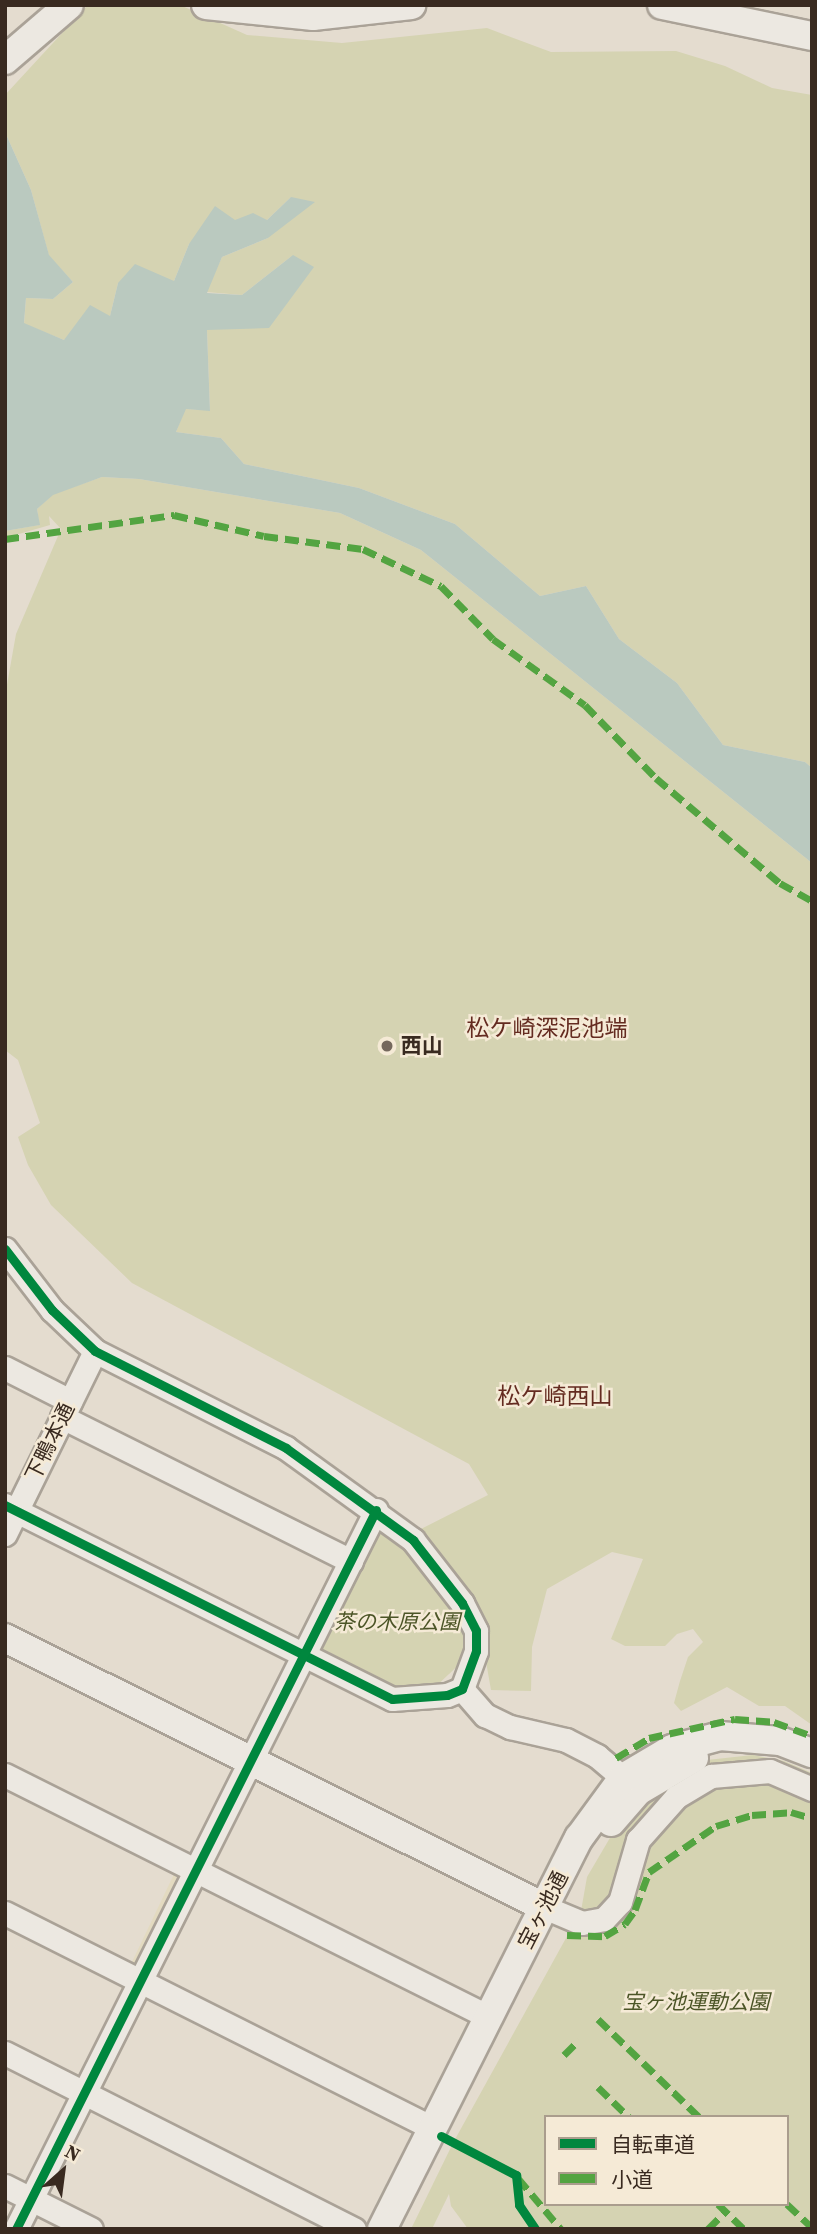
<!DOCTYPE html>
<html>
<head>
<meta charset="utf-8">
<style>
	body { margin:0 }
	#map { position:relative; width:817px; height:2234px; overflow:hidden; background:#e4dccf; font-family:"Source Serif 4","Noto Sans JP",serif }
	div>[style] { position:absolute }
	.farmland>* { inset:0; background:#e3dac0 }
	.green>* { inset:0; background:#d5d3b2 }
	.water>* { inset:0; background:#bac9bf }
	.roads { filter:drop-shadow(2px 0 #aaa297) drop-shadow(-2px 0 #aaa297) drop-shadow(0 2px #aaa297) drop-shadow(0 -2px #aaa297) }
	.minor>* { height:23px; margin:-11.5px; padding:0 11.5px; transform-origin:11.5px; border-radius:11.5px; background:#ece8e1 }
	.tertiary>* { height:28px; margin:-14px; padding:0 14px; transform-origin:14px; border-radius:14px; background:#ece8e1 }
	.quiet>* { height:7px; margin-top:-3.5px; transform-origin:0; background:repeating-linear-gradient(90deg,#53a441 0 14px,transparent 0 21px) }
	.cycleway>* { height:9px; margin:-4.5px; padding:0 4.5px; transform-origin:4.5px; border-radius:4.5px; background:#00873e }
	.dots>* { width:19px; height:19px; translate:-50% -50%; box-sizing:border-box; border:4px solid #f5ead6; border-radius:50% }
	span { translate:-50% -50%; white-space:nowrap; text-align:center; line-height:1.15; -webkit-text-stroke:5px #f5ead6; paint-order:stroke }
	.poi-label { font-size:21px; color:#392a20; font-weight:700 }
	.left { translate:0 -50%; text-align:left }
	.street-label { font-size:21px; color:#392a20 }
	.park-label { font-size:21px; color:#4c5527; font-style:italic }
	.neighbourhood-label { font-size:23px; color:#642b20 }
	.frame { position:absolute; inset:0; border:7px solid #392a20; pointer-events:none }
	.legend { position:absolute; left:544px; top:2115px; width:245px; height:91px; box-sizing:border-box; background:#f5ead6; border:2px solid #aa9d8d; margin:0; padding:9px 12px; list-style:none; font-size:21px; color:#392a20 }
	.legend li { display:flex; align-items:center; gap:14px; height:35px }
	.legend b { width:35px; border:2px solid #aa9d8d }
	.north { position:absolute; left:28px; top:2136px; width:70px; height:70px; -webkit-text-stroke:5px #f5ead6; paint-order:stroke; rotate:28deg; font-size:19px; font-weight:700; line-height:28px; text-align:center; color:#392a20 }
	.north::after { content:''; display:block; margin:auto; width:24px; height:32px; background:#392a20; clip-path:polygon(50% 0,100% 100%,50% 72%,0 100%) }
</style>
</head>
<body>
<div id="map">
	<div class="farmland">
		<div style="clip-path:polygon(175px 1872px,180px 1885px,140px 1962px,131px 1964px)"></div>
	</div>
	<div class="green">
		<div style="clip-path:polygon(88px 5px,180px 5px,247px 35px,342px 43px,487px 28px,551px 52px,676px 51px,725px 66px,772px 88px,812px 95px,812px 768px,805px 762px,723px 745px,677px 683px,619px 639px,586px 586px,540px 596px,455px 524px,359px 488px,244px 464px,221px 438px,176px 432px,185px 409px,210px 410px,207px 330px,293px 255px,242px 295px,206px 292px,222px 257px,268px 238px,291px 197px,267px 220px,189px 244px,174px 281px,118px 283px,110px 316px,64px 340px,24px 324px,26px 298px,53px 299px,73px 282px,49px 256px,31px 190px,5px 132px,5px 95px)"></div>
		<div style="clip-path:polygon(102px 477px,139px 479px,340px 513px,421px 550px,812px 863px,812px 1725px,785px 1706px,759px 1706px,727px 1687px,681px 1711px,674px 1703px,680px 1681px,688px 1657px,703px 1642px,693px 1629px,677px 1634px,665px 1646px,625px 1646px,611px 1639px,643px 1559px,612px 1552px,547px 1589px,532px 1647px,531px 1691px,491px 1690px,479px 1622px,417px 1531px,488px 1495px,469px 1464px,132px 1283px,51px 1205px,28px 1165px,18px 1137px,40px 1123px,18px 1060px,5px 1050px,5px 696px,16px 634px,61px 529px,49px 516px,50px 525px,5px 538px,5px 531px,39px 525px,37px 509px,53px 494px)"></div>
		<div style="clip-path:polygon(384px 1528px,468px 1609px,464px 1660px,433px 1689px,390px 1689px,325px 1659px,317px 1641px,372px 1529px)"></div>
		<div style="clip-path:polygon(753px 1755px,784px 1761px,812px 1773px,812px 1780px,782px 1766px,743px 1761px,708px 1769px,677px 1786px,614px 1896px,596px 1914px,581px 1911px,587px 1877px,614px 1831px,645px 1797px,707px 1760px)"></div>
		<div style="clip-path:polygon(evenodd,738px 1773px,812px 1793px,812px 2229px,468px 2229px,451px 2206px,449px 2194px,432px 2229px,411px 2229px,453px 2143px,571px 1929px,604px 1928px,660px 1816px,738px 1773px,546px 2117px,787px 2117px,787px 2204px,546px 2204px,546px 2117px)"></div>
	</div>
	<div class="water">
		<div style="clip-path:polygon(5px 132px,31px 190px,49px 255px,73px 282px,53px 299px,26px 298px,24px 323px,64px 340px,90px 305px,110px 316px,118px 283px,135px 264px,174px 281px,189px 244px,215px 206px,235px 220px,253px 213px,267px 220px,291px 197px,315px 202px,268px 238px,222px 257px,207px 293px,242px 295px,293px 255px,314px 267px,269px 328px,207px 330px,210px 411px,186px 409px,176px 432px,221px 438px,244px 464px,359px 488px,455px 524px,540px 596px,586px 586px,619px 639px,677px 683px,723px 745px,805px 762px,812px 768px,812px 863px,421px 550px,340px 513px,139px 479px,102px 477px,53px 495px,37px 509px,40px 525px,5px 531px)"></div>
	</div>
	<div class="roads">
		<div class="minor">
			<div style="left:5px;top:1249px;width:77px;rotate:52.4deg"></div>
			<div style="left:52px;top:1310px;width:59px;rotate:43.6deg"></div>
			<div style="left:95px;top:1351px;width:214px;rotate:26.9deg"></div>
			<div style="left:286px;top:1448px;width:157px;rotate:35.9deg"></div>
			<div style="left:413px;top:1540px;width:80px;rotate:52.1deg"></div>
			<div style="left:462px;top:1603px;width:31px;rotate:63deg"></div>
			<div style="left:476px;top:1631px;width:20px;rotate:90deg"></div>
			<div style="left:476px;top:1651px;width:40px;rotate:110.2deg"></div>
			<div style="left:462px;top:1689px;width:16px;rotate:158deg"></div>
			<div style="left:447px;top:1695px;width:55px;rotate:175.8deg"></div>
			<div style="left:392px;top:1699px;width:433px;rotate:-153.4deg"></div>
			<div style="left:5px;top:1368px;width:73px;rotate:26.9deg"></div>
			<div style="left:62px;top:1417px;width:323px;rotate:26.5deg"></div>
			<div style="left:5px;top:1534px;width:204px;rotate:-63.8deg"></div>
			<div style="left:462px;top:1689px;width:35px;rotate:49deg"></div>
			<div style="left:485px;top:1715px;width:28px;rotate:26deg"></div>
			<div style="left:510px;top:1727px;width:57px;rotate:13.1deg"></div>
			<div style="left:566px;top:1740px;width:35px;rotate:27deg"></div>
			<div style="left:597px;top:1756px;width:34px;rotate:40deg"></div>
			<div style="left:5px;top:1775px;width:541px;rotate:26.57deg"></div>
			<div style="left:544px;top:1907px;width:41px;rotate:22.8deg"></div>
			<div style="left:582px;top:1923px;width:22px;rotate:-10deg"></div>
			<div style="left:604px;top:1919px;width:23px;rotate:-47deg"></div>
			<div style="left:620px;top:1902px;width:65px;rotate:-73.8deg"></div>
			<div style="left:638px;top:1840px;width:57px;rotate:-48.5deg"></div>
			<div style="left:676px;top:1797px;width:41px;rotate:-31deg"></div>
			<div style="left:711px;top:1776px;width:59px;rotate:-4.8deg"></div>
			<div style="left:770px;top:1771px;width:46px;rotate:23.2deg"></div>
			<div style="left:5px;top:1913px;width:479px;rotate:26.7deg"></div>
			<div style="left:5px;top:2053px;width:391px;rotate:26.8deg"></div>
			<div style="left:5px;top:2186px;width:96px;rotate:26.6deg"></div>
			<div style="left:16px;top:2229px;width:804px;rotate:-63.4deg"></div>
		</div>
		<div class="tertiary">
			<div style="left:206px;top:5px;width:108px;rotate:5.9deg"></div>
			<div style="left:313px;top:16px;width:99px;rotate:-6.4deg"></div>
			<div style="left:662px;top:5px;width:153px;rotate:11.7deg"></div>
			<div style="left:5px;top:60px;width:84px;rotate:-40.7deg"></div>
			<div style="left:5px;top:1638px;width:602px;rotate:26.52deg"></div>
			<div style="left:611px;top:1822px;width:41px;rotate:-48.9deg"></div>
			<div style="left:638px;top:1791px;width:65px;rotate:-30.5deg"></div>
			<div style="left:382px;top:2229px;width:438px;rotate:-63.3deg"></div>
			<div style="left:579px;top:1838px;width:74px;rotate:-53.7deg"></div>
			<div style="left:623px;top:1778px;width:57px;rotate:-30.6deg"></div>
			<div style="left:672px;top:1749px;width:50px;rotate:-15.2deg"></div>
			<div style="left:720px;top:1736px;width:60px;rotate:4.8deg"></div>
			<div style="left:780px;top:1741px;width:34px;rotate:21deg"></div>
		</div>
	</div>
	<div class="quiet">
		<div style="left:5px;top:539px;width:171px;rotate:-8.1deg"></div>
		<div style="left:174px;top:515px;width:92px;rotate:13.1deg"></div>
		<div style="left:264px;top:536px;width:100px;rotate:7.5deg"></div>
		<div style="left:363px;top:549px;width:86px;rotate:25.4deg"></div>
		<div style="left:441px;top:586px;width:74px;rotate:45.5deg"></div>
		<div style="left:493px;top:639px;width:113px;rotate:35.7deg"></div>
		<div style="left:585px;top:705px;width:102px;rotate:45.8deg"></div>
		<div style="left:656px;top:778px;width:162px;rotate:40.3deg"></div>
		<div style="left:780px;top:883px;width:37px;rotate:29deg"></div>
		<div style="left:616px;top:1758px;width:39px;rotate:-31deg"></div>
		<div style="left:649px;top:1738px;width:88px;rotate:-12.5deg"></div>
		<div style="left:735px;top:1719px;width:39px;rotate:4deg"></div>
		<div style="left:774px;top:1722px;width:40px;rotate:20.2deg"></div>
		<div style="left:567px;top:1935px;width:38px;rotate:2deg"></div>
		<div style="left:605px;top:1936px;width:23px;rotate:-31deg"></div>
		<div style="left:625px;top:1924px;width:17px;rotate:-54deg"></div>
		<div style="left:635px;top:1910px;width:40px;rotate:-69.8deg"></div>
		<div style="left:649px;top:1872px;width:81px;rotate:-34.5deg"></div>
		<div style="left:716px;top:1826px;width:38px;rotate:-17deg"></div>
		<div style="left:752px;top:1815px;width:39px;rotate:-4deg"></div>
		<div style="left:791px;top:1812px;width:22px;rotate:16deg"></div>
		<div style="left:598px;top:2019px;width:141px;rotate:44.1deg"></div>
		<div style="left:564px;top:2055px;width:21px;rotate:-45deg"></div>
		<div style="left:598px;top:2087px;width:43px;rotate:44.1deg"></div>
		<div style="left:518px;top:2178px;width:67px;rotate:49.9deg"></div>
		<div style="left:718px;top:2204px;width:36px;rotate:44deg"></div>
		<div style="left:787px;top:2204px;width:34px;rotate:43deg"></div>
		<div style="left:708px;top:2229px;width:25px;rotate:-45deg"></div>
	</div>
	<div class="cycleway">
		<div style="left:5px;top:1249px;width:77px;rotate:52.4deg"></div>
		<div style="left:52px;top:1310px;width:59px;rotate:43.6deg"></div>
		<div style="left:95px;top:1351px;width:214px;rotate:26.9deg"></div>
		<div style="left:286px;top:1448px;width:157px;rotate:35.9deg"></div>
		<div style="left:413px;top:1540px;width:80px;rotate:52.1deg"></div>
		<div style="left:462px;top:1603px;width:31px;rotate:63deg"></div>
		<div style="left:476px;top:1631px;width:20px;rotate:90deg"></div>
		<div style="left:476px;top:1651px;width:40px;rotate:110.2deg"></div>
		<div style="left:462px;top:1689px;width:16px;rotate:158deg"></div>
		<div style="left:447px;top:1695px;width:55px;rotate:175.8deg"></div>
		<div style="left:392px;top:1699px;width:433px;rotate:-153.4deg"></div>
		<div style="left:441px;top:2136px;width:85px;rotate:27.5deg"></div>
		<div style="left:516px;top:2175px;width:30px;rotate:84deg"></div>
		<div style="left:519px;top:2205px;width:29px;rotate:56deg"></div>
		<div style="left:16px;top:2229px;width:804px;rotate:-63.4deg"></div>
	</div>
	<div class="dots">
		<div style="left:387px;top:1046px;background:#75685d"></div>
	</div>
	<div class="poi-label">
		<span class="left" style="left:401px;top:1046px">西山</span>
	</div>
	<div class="street-label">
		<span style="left:50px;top:1442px;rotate:-64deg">下鴨本通</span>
		<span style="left:543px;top:1910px;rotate:-63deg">宝ヶ池通</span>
	</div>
	<div class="park-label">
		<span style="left:397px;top:1622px">茶の木原公園</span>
		<span style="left:696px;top:2002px">宝ヶ池運動公園</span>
	</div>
	<div class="neighbourhood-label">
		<span style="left:547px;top:1028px">松ケ崎深泥池端</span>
		<span style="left:555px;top:1396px">松ケ崎西山</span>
	</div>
	<div class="frame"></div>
	<ul class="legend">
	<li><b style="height:9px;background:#00873e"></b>自転車道</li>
	<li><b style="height:9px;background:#53a441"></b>小道</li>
	</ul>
	<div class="north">N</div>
</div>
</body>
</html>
